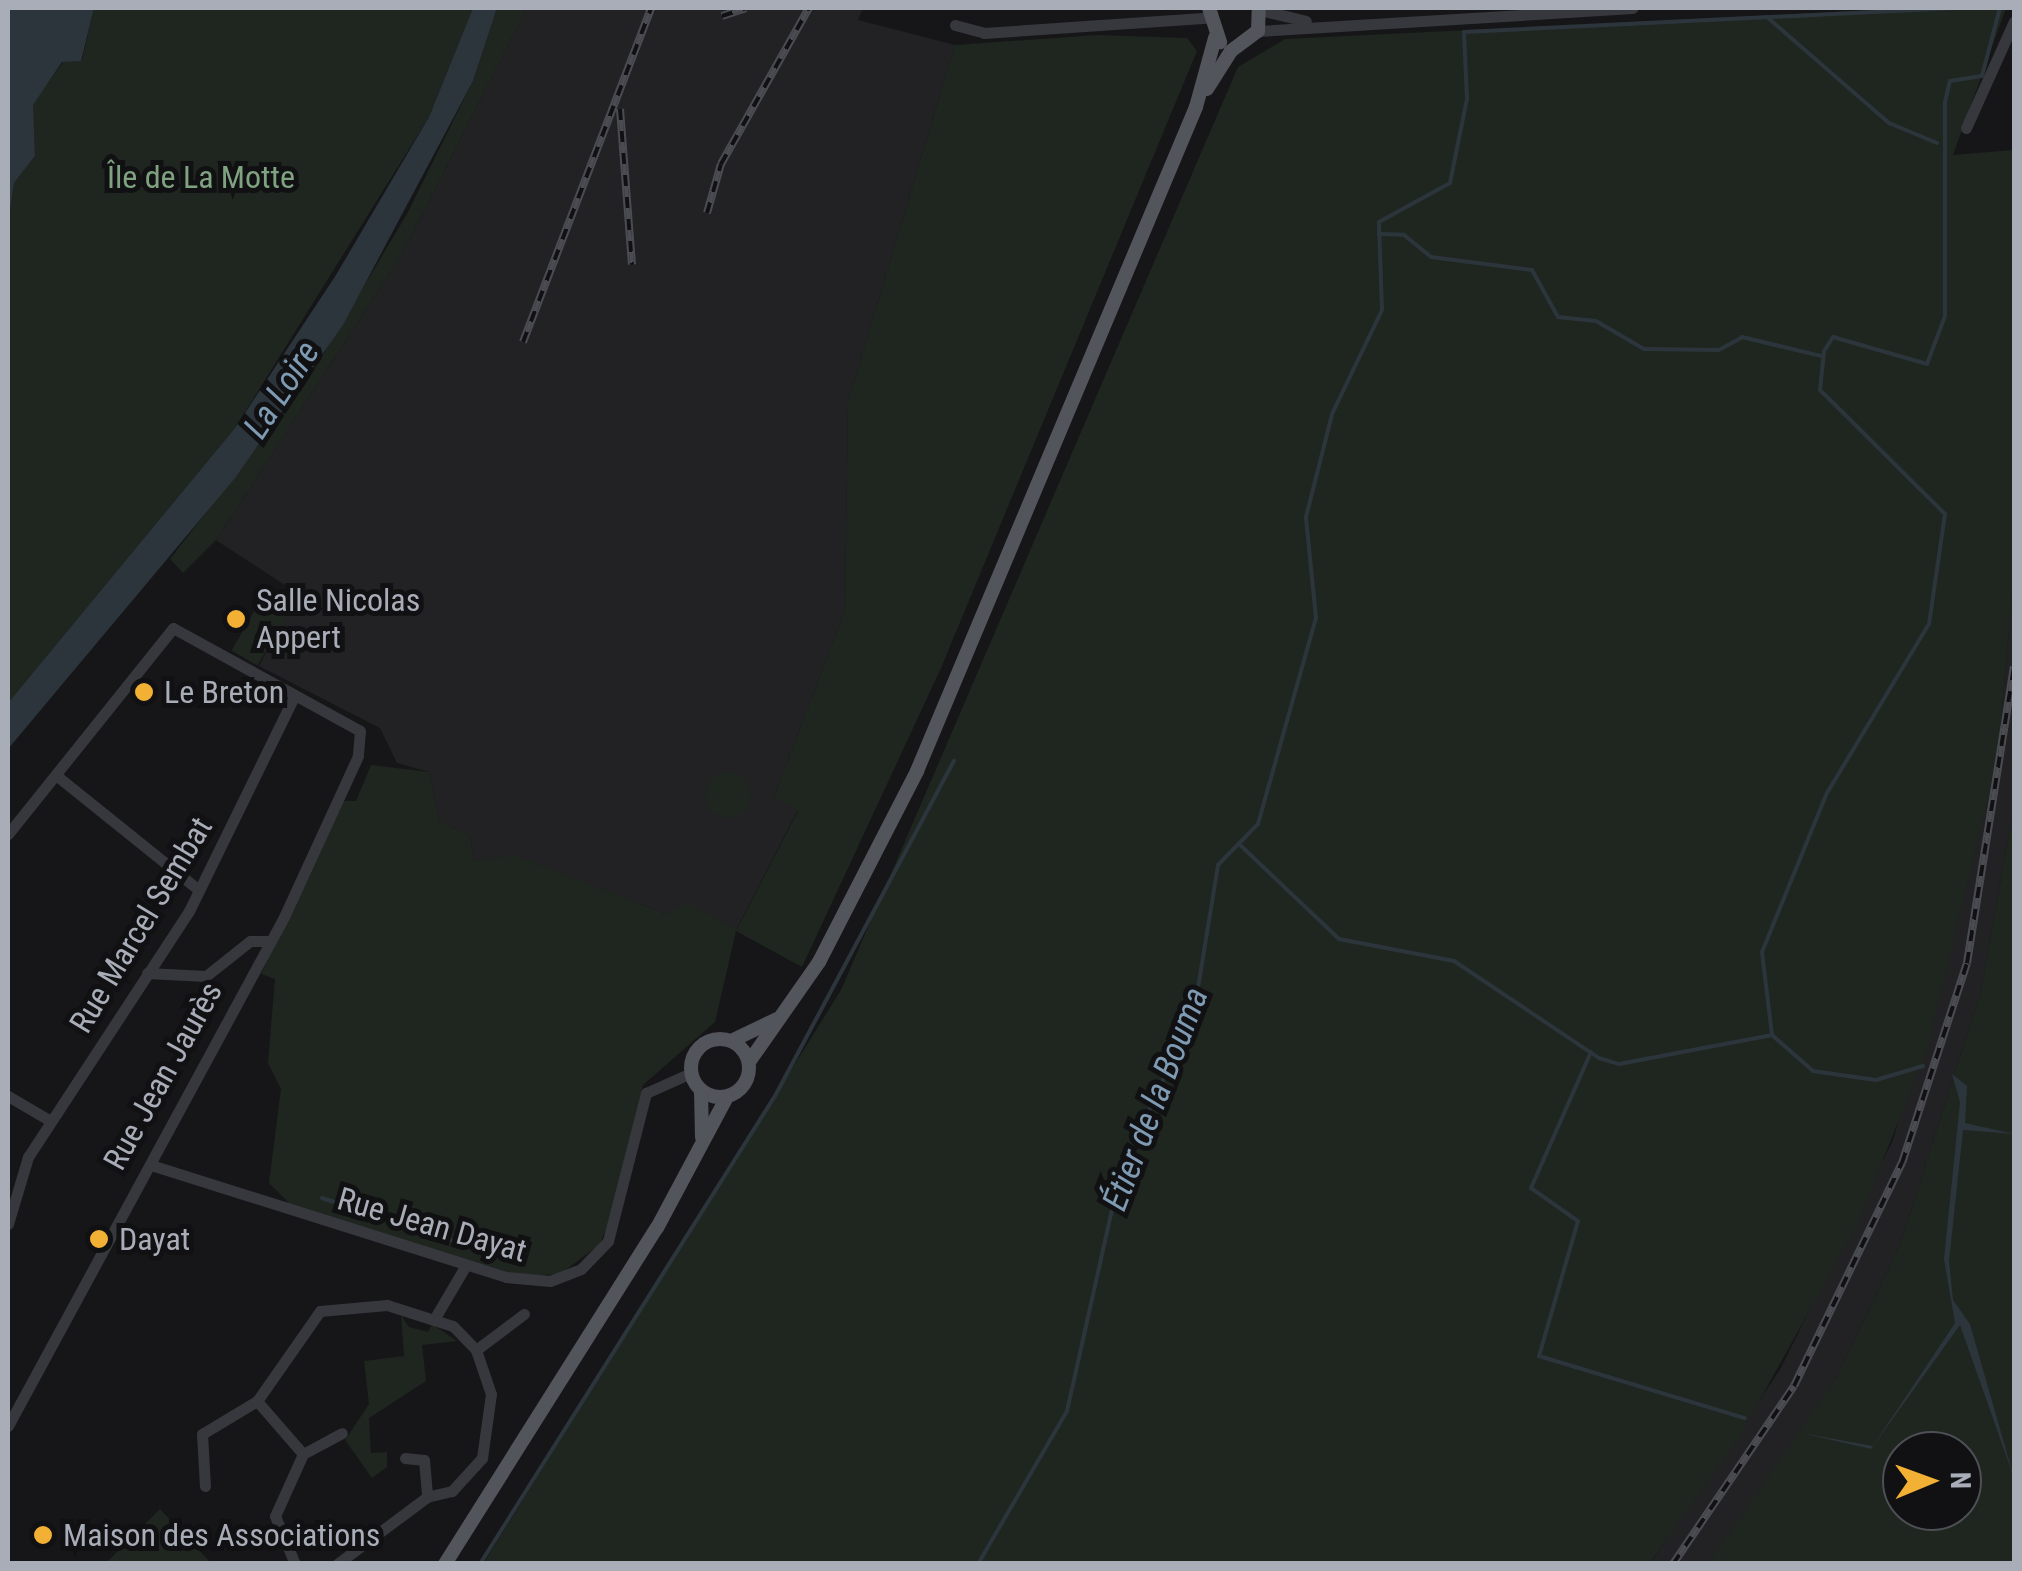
<!DOCTYPE html>
<html>
<head>
<meta charset="utf-8">
<style>
	body { margin:0 }
	#map { position:relative; width:2022px; height:1571px; overflow:hidden; background:#161618; font-family:"Roboto Condensed",sans-serif }
	div>[style] { position:absolute }
	.built>* { inset:0; background:#222225 }
	.green>* { inset:0; background:#1e261f; transform-origin:0 0 }
	.round { border-radius:50% }
	.water>* { inset:0; background:#2c353c }
	.stream>* { height:4px; margin:-2px; padding:0 2px; transform-origin:2px; border-radius:2px; background:#2c353c }
	.minor>* { height:11px; margin:-5.5px; padding:0 5.5px; transform-origin:5.5px; border-radius:5.5px; background:#37383d }
	.major>* { height:14px; margin:-7px; padding:0 7px; transform-origin:7px; border-radius:7px; background:#53555c }
	.major>.ring { margin:-7px; padding:0; box-sizing:content-box; background:none; border:14px solid #53555c; border-radius:50% }
	.rail>* { height:8px; margin-top:-4px; transform-origin:0; background:repeating-linear-gradient(90deg,#111113 0 11px,#4a4c52 0 22px); box-sizing:border-box; border-block:2px solid #4a4c52 }
	.dots>* { width:28px; height:28px; translate:-50% -50%; box-sizing:border-box; border:5px solid #111113; border-radius:50% }
	span { translate:-50% -50%; white-space:nowrap; text-align:center; line-height:1.15; -webkit-text-stroke:10px #111113; paint-order:stroke }
	.park-label { font-size:32px; color:#7fa381 }
	.poi-label { font-size:32px; color:#a8adb8 }
	.left { translate:0 -50%; text-align:left }
	.street-label { font-size:32px; color:#a8adb8 }
	.water-label { font-size:35px; color:#7f9bb3; font-style:italic }
	.frame { position:absolute; inset:0; border:10px solid #a8adb8; pointer-events:none }
	.north { position:absolute; left:1882px; top:1431px; width:100px; height:100px; box-sizing:border-box; background:#111113; border:2px solid #4d4f55; border-radius:50%; rotate:89deg; font-size:28px; font-weight:700; line-height:40px; text-align:center; color:#a8adb8 }
	.north::after { content:''; display:block; margin:auto; width:35px; height:45px; background:#f2b134; clip-path:polygon(50% 0,100% 100%,50% 72%,0 100%) }
</style>
</head>
<body>
<div id="map">
	<div class="built">
		<div style="clip-path:polygon(527px 8px,863px 8px,858px 20px,955px 45px,848px 402px,845px 610px,774px 797px,798px 810px,736px 930px,666px 914px,516px 856px,474px 861px,470px 836px,439px 821px,429px 772px,397px 763px,380px 728px,259px 666px,297px 593px,216px 540px,401px 256px)"></div>
		<div style="clip-path:polygon(2014px 571px,2014px 806px,1981px 991px,1900px 1245px,1837px 1376px,1730px 1538px,1708px 1563px,1650px 1564px,1781px 1368px,1893px 1140px,1998px 755px)"></div>
	</div>
	<div class="green">
		<div style="clip-path:polygon(94px 8px,473px 8px,429px 117px,235px 428px,8px 703px,8px 223px,14px 183px,35px 156px,32px 105px,63px 62px,82px 60px)"></div>
		<div style="clip-path:polygon(497px 8px,527px 8px,401px 256px,216px 540px,183px 573px,170px 559px,303px 388px,407px 214px,473px 81px)"></div>
		<div style="clip-path:polygon(1917px 8px,2006px 8px,1953px 155px,2014px 150px,2014px 571px,1998px 755px,1927px 1050px,1856px 1227px,1738px 1439px,1650px 1563px,483px 1564px,841px 990px,1238px 67px,1285px 39px)"></div>
		<div style="clip-path:polygon(1097px 35px,1187px 38px,1197px 51px,941px 668px,802px 967px,736px 931px,715px 1022px,643px 1085px,611px 1220px,599px 1245px,560px 1274px,522px 1276px,293px 1207px,269px 1183px,281px 1089px,268px 1063px,275px 979px,261px 974px,344px 801px,356px 801px,371px 765px,429px 772px,439px 821px,470px 836px,474px 861px,515px 855px,666px 914px,687px 903px,737px 929px,798px 811px,774px 797px,845px 610px,848px 402px,955px 45px)"></div>
		<div style="left:267px;top:589px;width:30px;height:71px;rotate:30deg"></div>
		<div class="round" style="left:705px;top:772px;width:46px;height:46px"></div>
		<div style="clip-path:polygon(evenodd,2014px 806px,2014px 1563px,1708px 1564px,1837px 1376px,1900px 1245px,1981px 991px,2014px 806px,1902px 1451px,1962px 1451px,1962px 1511px,1902px 1511px,1902px 1451px)"></div>
		<div style="clip-path:polygon(401px 1315px,409px 1327px,428px 1332px,432px 1324px,457px 1341px,422px 1345px,426px 1381px,369px 1418px,371px 1453px,387px 1452px,387px 1467px,372px 1478px,345px 1440px,369px 1404px,364px 1361px,404px 1356px)"></div>
		<div style="clip-path:polygon(160px 1509px,211px 1563px,106px 1563px)"></div>
	</div>
	<div class="water">
		<div style="clip-path:polygon(8px 8px,94px 8px,81px 61px,62px 62px,33px 105px,35px 156px,14px 183px,8px 223px)"></div>
		<div style="clip-path:polygon(473px 8px,497px 8px,473px 81px,343px 325px,235px 478px,8px 749px,8px 703px,235px 428px,336px 275px,429px 117px)"></div>
		<div style="clip-path:polygon(1952px 1074px,1967px 1086px,1965px 1123px,2014px 1134px,1963px 1130px,1949px 1261px,1953px 1300px,1970px 1324px,2014px 1478px,1960px 1325px,1871px 1449px,1801px 1433px,1873px 1446px,1955px 1323px,1944px 1259px,1960px 1102px)"></div>
	</div>
	<div class="stream">
		<div style="left:1767px;top:17px;width:162px;rotate:41deg"></div>
		<div style="left:1889px;top:123px;width:52px;rotate:22.6deg"></div>
		<div style="left:1379px;top:234px;width:25px;rotate:2deg"></div>
		<div style="left:1404px;top:235px;width:35px;rotate:39deg"></div>
		<div style="left:1431px;top:257px;width:102px;rotate:7.3deg"></div>
		<div style="left:1532px;top:270px;width:54px;rotate:61deg"></div>
		<div style="left:1558px;top:317px;width:38px;rotate:6deg"></div>
		<div style="left:1596px;top:321px;width:56px;rotate:30.3deg"></div>
		<div style="left:1644px;top:349px;width:75px;rotate:0.8deg"></div>
		<div style="left:1719px;top:350px;width:26px;rotate:-29deg"></div>
		<div style="left:1742px;top:337px;width:81px;rotate:13.5deg"></div>
		<div style="left:1239px;top:844px;width:138px;rotate:43.5deg"></div>
		<div style="left:1339px;top:939px;width:117px;rotate:10.8deg"></div>
		<div style="left:1454px;top:961px;width:174px;rotate:33.8deg"></div>
		<div style="left:1599px;top:1058px;width:21px;rotate:17deg"></div>
		<div style="left:1619px;top:1064px;width:156px;rotate:-10.7deg"></div>
		<div style="left:1591px;top:1052px;width:149px;rotate:113.8deg"></div>
		<div style="left:1531px;top:1188px;width:57px;rotate:35.1deg"></div>
		<div style="left:1578px;top:1221px;width:141px;rotate:106.1deg"></div>
		<div style="left:1539px;top:1356px;width:215px;rotate:16.8deg"></div>
		<div style="left:1923px;top:1066px;width:49px;rotate:163.4deg"></div>
		<div style="left:1876px;top:1080px;width:64px;rotate:-171.9deg"></div>
		<div style="left:1813px;top:1071px;width:55px;rotate:-138.7deg"></div>
		<div style="left:1772px;top:1035px;width:84px;rotate:-96.9deg"></div>
		<div style="left:1762px;top:952px;width:172px;rotate:-67.8deg"></div>
		<div style="left:1827px;top:793px;width:197px;rotate:-58.9deg"></div>
		<div style="left:1929px;top:624px;width:111px;rotate:-81.7deg"></div>
		<div style="left:1945px;top:514px;width:176px;rotate:-135.2deg"></div>
		<div style="left:1820px;top:390px;width:39px;rotate:-84deg"></div>
		<div style="left:1824px;top:351px;width:17px;rotate:-57deg"></div>
		<div style="left:1833px;top:337px;width:98px;rotate:16deg"></div>
		<div style="left:1927px;top:364px;width:51px;rotate:-69.4deg"></div>
		<div style="left:1945px;top:316px;width:214px;rotate:-90deg"></div>
		<div style="left:1945px;top:102px;width:22px;rotate:-77deg"></div>
		<div style="left:1950px;top:81px;width:32px;rotate:-9deg"></div>
		<div style="left:1982px;top:76px;width:70px;rotate:-75.2deg"></div>
		<div style="left:322px;top:1198px;width:196px;rotate:18.2deg"></div>
		<div style="left:480px;top:1564px;width:553px;rotate:-57.78deg"></div>
		<div style="left:775px;top:1096px;width:380px;rotate:-61.9deg"></div>
		<div style="left:978px;top:1564px;width:177px;rotate:-59.8deg"></div>
		<div style="left:1067px;top:1411px;width:243px;rotate:-77.4deg"></div>
		<div style="left:1120px;top:1174px;width:178px;rotate:-65.4deg"></div>
		<div style="left:1194px;top:1012px;width:149px;rotate:-80.7deg"></div>
		<div style="left:1218px;top:865px;width:57px;rotate:-45.7deg"></div>
		<div style="left:1258px;top:824px;width:214px;rotate:-74.3deg"></div>
		<div style="left:1316px;top:618px;width:101px;rotate:-95.7deg"></div>
		<div style="left:1306px;top:517px;width:106px;rotate:-75.8deg"></div>
		<div style="left:1332px;top:414px;width:115px;rotate:-64.3deg"></div>
		<div style="left:1382px;top:310px;width:88px;rotate:-92deg"></div>
		<div style="left:1379px;top:222px;width:81px;rotate:-28.8deg"></div>
		<div style="left:1450px;top:183px;width:86px;rotate:-78.6deg"></div>
		<div style="left:1467px;top:99px;width:67px;rotate:-92.6deg"></div>
		<div style="left:1464px;top:32px;width:496px;rotate:-2.8deg"></div>
	</div>
	<div class="minor">
		<div style="left:1260px;top:10px;width:47px;rotate:13.4deg"></div>
		<div style="left:955px;top:25px;width:30px;rotate:15deg"></div>
		<div style="left:984px;top:33px;width:223px;rotate:-3.9deg"></div>
		<div style="left:1258px;top:31px;width:375px;rotate:-3.5deg"></div>
		<div style="left:1966px;top:128px;width:117px;rotate:-65.8deg"></div>
		<div style="left:57px;top:776px;width:182px;rotate:38.8deg"></div>
		<div style="left:8px;top:834px;width:264px;rotate:-51.3deg"></div>
		<div style="left:173px;top:628px;width:213px;rotate:28.8deg"></div>
		<div style="left:360px;top:731px;width:25px;rotate:95deg"></div>
		<div style="left:358px;top:756px;width:177px;rotate:114.7deg"></div>
		<div style="left:284px;top:917px;width:579px;rotate:118.47deg"></div>
		<div style="left:147px;top:973px;width:59px;rotate:2.9deg"></div>
		<div style="left:206px;top:976px;width:56px;rotate:-38.5deg"></div>
		<div style="left:250px;top:941px;width:18px"></div>
		<div style="left:8px;top:1096px;width:48px;rotate:30.3deg"></div>
		<div style="left:151px;top:1165px;width:372px;rotate:17.5deg"></div>
		<div style="left:506px;top:1277px;width:44px;rotate:5.2deg"></div>
		<div style="left:550px;top:1281px;width:33px;rotate:-21deg"></div>
		<div style="left:581px;top:1269px;width:39px;rotate:-46deg"></div>
		<div style="left:608px;top:1241px;width:153px;rotate:-75.6deg"></div>
		<div style="left:646px;top:1093px;width:49px;rotate:-24deg"></div>
		<div style="left:8px;top:1224px;width:70px;rotate:-73.4deg"></div>
		<div style="left:28px;top:1157px;width:294px;rotate:-56.8deg"></div>
		<div style="left:189px;top:911px;width:238px;rotate:-63.9deg"></div>
		<div style="left:436px;top:1316px;width:59px;rotate:-59.5deg"></div>
		<div style="left:476px;top:1350px;width:60px;rotate:-36.9deg"></div>
		<div style="left:257px;top:1401px;width:70px;rotate:49deg"></div>
		<div style="left:303px;top:1454px;width:44px;rotate:-28.3deg"></div>
		<div style="left:405px;top:1458px;width:19px;rotate:6deg"></div>
		<div style="left:424px;top:1460px;width:37px;rotate:85deg"></div>
		<div style="left:205px;top:1486px;width:52px;rotate:-93.3deg"></div>
		<div style="left:202px;top:1434px;width:64px;rotate:-31deg"></div>
		<div style="left:257px;top:1401px;width:110px;rotate:-55deg"></div>
		<div style="left:320px;top:1311px;width:67px;rotate:-5.1deg"></div>
		<div style="left:387px;top:1305px;width:69px;rotate:17.7deg"></div>
		<div style="left:453px;top:1326px;width:33px;rotate:46deg"></div>
		<div style="left:476px;top:1350px;width:46px;rotate:71.2deg"></div>
		<div style="left:491px;top:1394px;width:65px;rotate:98deg"></div>
		<div style="left:482px;top:1458px;width:45px;rotate:132.3deg"></div>
		<div style="left:452px;top:1491px;width:26px;rotate:167deg"></div>
		<div style="left:427px;top:1497px;width:112px;rotate:143.3deg"></div>
		<div style="left:295px;top:1564px;width:52px;rotate:-112.6deg"></div>
		<div style="left:275px;top:1516px;width:68px;rotate:-65.7deg"></div>
	</div>
	<div class="major">
		<div style="left:1209px;top:8px;width:36px;rotate:72deg"></div>
		<div style="left:1207px;top:89px;width:45px;rotate:-57.7deg"></div>
		<div style="left:1231px;top:51px;width:34px;rotate:-37deg"></div>
		<div style="left:1258px;top:31px;width:23px;rotate:-88deg"></div>
		<div class="ring" style="left:691px;top:1039px;width:44px;height:44px"></div>
		<div style="left:731px;top:1041px;width:51px;rotate:-25.6deg"></div>
		<div style="left:749px;top:1062px;width:122px;rotate:-55deg"></div>
		<div style="left:819px;top:962px;width:215px;rotate:-62.8deg"></div>
		<div style="left:917px;top:771px;width:720px;rotate:-67.21deg"></div>
		<div style="left:1196px;top:107px;width:72px;rotate:-74.6deg"></div>
		<div style="left:701px;top:1090px;width:47px;rotate:88.8deg"></div>
		<div style="left:445px;top:1564px;width:397px;rotate:-57.8deg"></div>
		<div style="left:657px;top:1228px;width:149px;rotate:-61.9deg"></div>
	</div>
	<div class="rail">
		<div style="left:722px;top:16px;width:25px;rotate:-18deg"></div>
		<div style="left:620px;top:109px;width:156px;rotate:85.6deg"></div>
		<div style="left:707px;top:213px;width:51px;rotate:-74.1deg"></div>
		<div style="left:721px;top:164px;width:179px;rotate:-60.6deg"></div>
		<div style="left:523px;top:342px;width:358px;rotate:-69deg"></div>
		<div style="left:1673px;top:1564px;width:215px;rotate:-55.8deg"></div>
		<div style="left:1794px;top:1386px;width:248px;rotate:-64.2deg"></div>
		<div style="left:1902px;top:1163px;width:210px;rotate:-72deg"></div>
		<div style="left:1967px;top:963px;width:300px;rotate:-81deg"></div>
	</div>
	<div class="dots">
		<div style="left:236px;top:619px;background:#f2b134"></div>
		<div style="left:144px;top:692px;background:#f2b134"></div>
		<div style="left:99px;top:1239px;background:#f2b134"></div>
		<div style="left:43px;top:1535px;background:#f2b134"></div>
	</div>
	<div class="park-label">
		<span style="left:201px;top:177px">Île de La Motte</span>
	</div>
	<div class="poi-label">
		<span class="left" style="left:256px;top:619px">Salle Nicolas<br>Appert</span>
		<span class="left" style="left:164px;top:692px">Le Breton</span>
		<span class="left" style="left:119px;top:1239px">Dayat</span>
		<span class="left" style="left:63px;top:1535px">Maison des Associations</span>
	</div>
	<div class="street-label">
		<span style="left:141px;top:925px;rotate:-59deg">Rue Marcel Sembat</span>
		<span style="left:163px;top:1076px;rotate:-61deg">Rue Jean Jaurès</span>
		<span style="left:432px;top:1225px;rotate:16deg">Rue Jean Dayat</span>
	</div>
	<div class="water-label">
		<span style="left:282px;top:390px;rotate:-57deg">La Loire</span>
		<span style="left:1156px;top:1099px;rotate:-69deg">Étier de la Bouma</span>
	</div>
	<div class="frame"></div>
	<div class="north">N</div>
</div>
</body>
</html>
